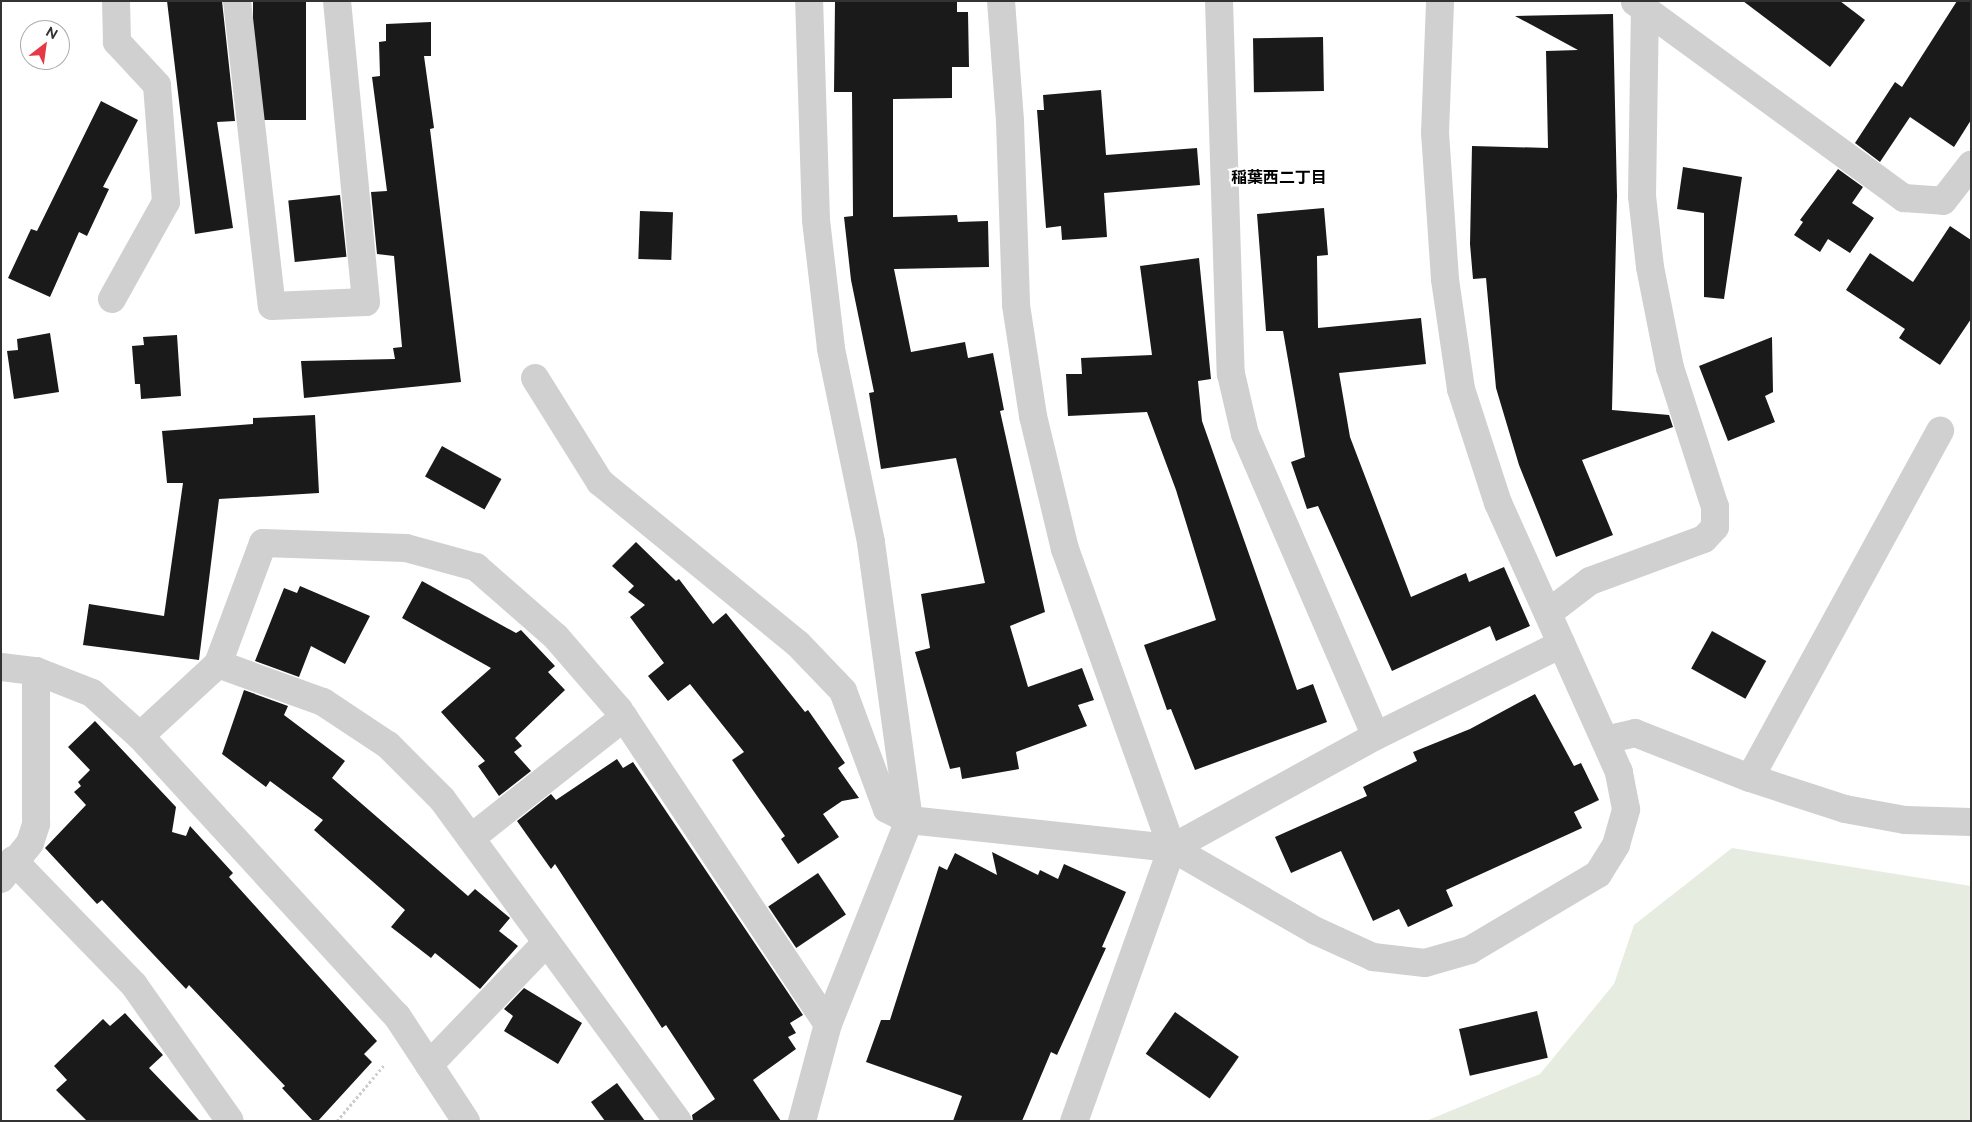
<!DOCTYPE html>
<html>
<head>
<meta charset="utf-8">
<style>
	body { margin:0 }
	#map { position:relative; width:1972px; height:1122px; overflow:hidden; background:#fff; font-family:Raleway,"Noto Sans JP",sans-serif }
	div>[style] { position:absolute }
	.green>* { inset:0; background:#e6ecdf }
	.building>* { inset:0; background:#1a1a1a; transform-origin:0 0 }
	.path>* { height:3px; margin-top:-1.5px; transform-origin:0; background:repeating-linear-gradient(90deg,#cdcdcd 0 2.5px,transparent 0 5px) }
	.minor>* { height:28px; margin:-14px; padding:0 14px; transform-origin:14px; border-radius:14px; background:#d0d0d0 }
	span { translate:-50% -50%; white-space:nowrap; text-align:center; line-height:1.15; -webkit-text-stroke:5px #fff; paint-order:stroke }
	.neighbourhood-label { font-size:16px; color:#000; font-weight:700 }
	.frame { position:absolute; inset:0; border:2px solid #333; pointer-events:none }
	.north { position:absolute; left:20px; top:20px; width:50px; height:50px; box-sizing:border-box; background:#fff; border:1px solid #adadad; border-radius:50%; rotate:30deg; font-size:14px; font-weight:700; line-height:20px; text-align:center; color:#333 }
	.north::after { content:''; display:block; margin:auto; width:18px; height:22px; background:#e63946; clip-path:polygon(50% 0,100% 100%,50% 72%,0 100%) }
</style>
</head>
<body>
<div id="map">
	<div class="green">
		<div style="clip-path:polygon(1732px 848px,1971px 886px,1971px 1121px,1426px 1121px,1540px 1074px,1614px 984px,1634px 925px)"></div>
	</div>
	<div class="building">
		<div style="clip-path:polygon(167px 1px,222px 1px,235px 121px,217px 122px,233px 228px,195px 234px)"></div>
		<div style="left:253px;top:1px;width:53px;height:119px"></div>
		<div style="clip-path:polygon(835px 1px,957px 1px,957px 12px,968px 12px,969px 67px,952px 67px,952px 98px,893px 99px,893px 217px,957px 215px,958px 222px,988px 221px,989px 267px,894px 269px,911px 352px,965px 342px,968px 358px,993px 353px,1004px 410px,1000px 411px,1045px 612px,1010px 626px,1028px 687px,1082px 668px,1094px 700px,1078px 705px,1087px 726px,1016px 752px,1019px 769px,962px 779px,960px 767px,950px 769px,915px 652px,930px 648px,921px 594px,985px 583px,956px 458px,881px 469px,869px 393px,874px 392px,851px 280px,844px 217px,853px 216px,852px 92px,834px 92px)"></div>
		<div style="clip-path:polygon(1743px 1px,1840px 1px,1865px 20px,1830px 67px)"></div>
		<div style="clip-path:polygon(1957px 1px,1971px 1px,1971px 120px,1954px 147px,1910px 117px,1880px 162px,1855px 143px,1895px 82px,1902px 87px)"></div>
		<div style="clip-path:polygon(1613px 14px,1617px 196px,1612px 410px,1669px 415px,1673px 427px,1582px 460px,1613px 535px,1556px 557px,1519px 465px,1496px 388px,1486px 278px,1473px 279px,1470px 244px,1472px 146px,1548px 148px,1546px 51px,1578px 50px,1515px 16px)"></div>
		<div style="clip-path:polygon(431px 22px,431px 56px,424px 56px,434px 128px,430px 129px,461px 382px,304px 398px,301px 361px,395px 359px,393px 348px,402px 347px,394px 256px,377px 254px,371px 192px,387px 191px,372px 77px,380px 76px,379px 42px,386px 41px,386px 24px)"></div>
		<div style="left:1323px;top:37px;width:54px;height:70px;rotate:89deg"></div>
		<div style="clip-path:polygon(1101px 90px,1106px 155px,1197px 148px,1200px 185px,1104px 193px,1107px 237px,1062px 240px,1061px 226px,1046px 228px,1037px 110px,1044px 110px,1043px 95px)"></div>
		<div style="clip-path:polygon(101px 101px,138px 120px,103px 187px,109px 189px,87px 236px,79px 232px,50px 297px,8px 278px,31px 229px,37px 231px)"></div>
		<div style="clip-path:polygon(1683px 167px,1742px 177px,1724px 299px,1704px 297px,1704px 213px,1677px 209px)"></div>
		<div style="clip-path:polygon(1838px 169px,1863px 187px,1852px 203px,1874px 218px,1850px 253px,1828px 239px,1820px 252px,1794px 235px,1803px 222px,1800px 220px)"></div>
		<div style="left:340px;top:195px;width:62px;height:52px;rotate:84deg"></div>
		<div style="clip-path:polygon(1324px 208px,1328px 255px,1317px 256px,1318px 328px,1421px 318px,1426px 364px,1339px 373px,1350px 437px,1411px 597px,1466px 573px,1469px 582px,1504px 567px,1530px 626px,1496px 641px,1490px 626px,1392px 671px,1318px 506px,1307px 509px,1291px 462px,1305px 457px,1283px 331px,1266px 331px,1257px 214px)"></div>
		<div style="left:640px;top:211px;width:33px;height:48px;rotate:2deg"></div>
		<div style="clip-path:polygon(1950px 226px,1971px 240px,1971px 319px,1940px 365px,1899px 338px,1905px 329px,1846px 290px,1870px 253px,1913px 282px)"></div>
		<div style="clip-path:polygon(1199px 258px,1211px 379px,1198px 381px,1202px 421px,1297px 690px,1313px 684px,1327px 722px,1195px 770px,1171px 709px,1167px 710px,1144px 645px,1216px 620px,1176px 490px,1147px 412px,1068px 416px,1066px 374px,1082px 374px,1081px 358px,1152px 355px,1140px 266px)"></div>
		<div style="clip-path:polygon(50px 333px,59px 392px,14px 399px,7px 351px,18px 350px,17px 339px)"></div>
		<div style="clip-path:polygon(177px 335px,181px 396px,141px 399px,140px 384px,135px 384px,132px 346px,144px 345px,143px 337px)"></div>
		<div style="clip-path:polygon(1772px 337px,1773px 392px,1765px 396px,1775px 422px,1728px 441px,1699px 366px)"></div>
		<div style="clip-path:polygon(315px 415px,319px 493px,219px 499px,199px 660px,83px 645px,89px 604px,164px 616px,183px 483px,167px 483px,162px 431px,253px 424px,253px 418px)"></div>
		<div style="left:442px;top:446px;width:68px;height:35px;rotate:29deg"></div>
		<div style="clip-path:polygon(636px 542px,676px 581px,679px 579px,713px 624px,726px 613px,805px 712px,808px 710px,845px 763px,838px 768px,859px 798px,842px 801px,823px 814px,839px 837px,798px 864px,781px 839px,785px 836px,732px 760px,744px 752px,690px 684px,668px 701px,648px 676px,664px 663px,630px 617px,645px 605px,628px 592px,634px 586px,612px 566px)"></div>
		<div style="clip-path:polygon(422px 581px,516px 633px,521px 630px,555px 666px,548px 672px,565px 690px,515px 738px,522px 746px,514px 752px,531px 771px,499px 796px,478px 766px,485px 761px,441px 712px,491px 668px,402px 618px)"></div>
		<div style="clip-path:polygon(300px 586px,370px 616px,345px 664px,311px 646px,299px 677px,255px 661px,284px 588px,297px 593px)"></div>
		<div style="left:1712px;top:631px;width:62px;height:43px;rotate:29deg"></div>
		<div style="clip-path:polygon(244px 690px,288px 706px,284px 715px,345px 761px,332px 778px,468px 896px,475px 889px,510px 918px,499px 931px,518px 946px,480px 989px,435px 953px,431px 958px,391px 927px,405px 910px,314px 830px,323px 820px,270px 781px,266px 787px,222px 754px)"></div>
		<div style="clip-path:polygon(1535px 694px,1574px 766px,1581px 763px,1599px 800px,1574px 812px,1582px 828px,1446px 890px,1453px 906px,1408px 927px,1399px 909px,1373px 921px,1341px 851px,1291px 873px,1275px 837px,1367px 796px,1363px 787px,1417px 761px,1413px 752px,1470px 729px)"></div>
		<div style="clip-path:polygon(95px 721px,176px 807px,172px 832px,186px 836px,190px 826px,233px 873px,229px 877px,377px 1041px,364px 1054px,372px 1062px,318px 1121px,313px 1121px,282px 1088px,285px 1086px,189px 985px,186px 989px,102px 900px,97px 904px,45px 848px,86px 805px,74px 792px,81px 786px,78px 782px,90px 770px,68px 747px)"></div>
		<div style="clip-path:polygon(617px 759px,623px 768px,633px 762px,803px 1015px,790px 1023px,796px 1033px,788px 1037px,796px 1049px,753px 1080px,781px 1121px,693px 1121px,692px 1115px,715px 1099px,666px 1025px,662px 1028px,653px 1014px,555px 864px,551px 869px,517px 821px,551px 794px,556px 800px)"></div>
		<div style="clip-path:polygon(992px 852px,1038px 875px,1040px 870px,1058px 879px,1064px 864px,1126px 892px,1102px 947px,1106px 948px,1057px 1055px,1051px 1052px,1022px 1121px,953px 1121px,962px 1096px,866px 1062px,881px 1020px,890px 1020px,939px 866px,947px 870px,955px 853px,997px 875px)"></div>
		<div style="left:818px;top:873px;width:50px;height:60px;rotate:56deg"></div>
		<div style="clip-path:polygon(524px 988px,582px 1023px,558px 1064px,504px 1031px,513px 1016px,504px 1009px)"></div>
		<div style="left:1537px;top:1011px;width:48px;height:80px;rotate:77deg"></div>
		<div style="left:1175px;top:1012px;width:78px;height:51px;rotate:35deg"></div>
		<div style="clip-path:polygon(125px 1013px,163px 1055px,149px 1068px,200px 1121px,87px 1121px,56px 1090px,67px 1080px,54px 1066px,103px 1019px,110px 1026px)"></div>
		<div style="clip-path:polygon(617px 1083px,645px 1121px,605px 1121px,591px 1102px)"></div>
	</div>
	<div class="path">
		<div style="left:337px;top:1121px;width:75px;rotate:-49.9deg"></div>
	</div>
	<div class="minor">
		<div style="left:237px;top:1px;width:307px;rotate:83.5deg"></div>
		<div style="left:272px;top:306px;width:94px;rotate:-2.4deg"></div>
		<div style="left:366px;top:302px;width:302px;rotate:-95.5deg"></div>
		<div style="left:1001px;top:1px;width:120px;rotate:85.7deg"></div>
		<div style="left:1010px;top:121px;width:184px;rotate:88.1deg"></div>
		<div style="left:1016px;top:305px;width:112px;rotate:81.3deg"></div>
		<div style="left:1033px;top:416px;width:137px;rotate:76.5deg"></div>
		<div style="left:1065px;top:549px;width:318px;rotate:70.3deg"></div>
		<div style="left:1172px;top:848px;width:290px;rotate:109.7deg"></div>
		<div style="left:1219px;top:1px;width:373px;rotate:88.2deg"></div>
		<div style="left:1231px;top:374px;width:62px;rotate:76.9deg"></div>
		<div style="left:1245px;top:434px;width:329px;rotate:66.6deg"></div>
		<div style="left:1635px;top:2px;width:333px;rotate:36.1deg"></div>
		<div style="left:1904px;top:198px;width:39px;rotate:4deg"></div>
		<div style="left:1943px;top:201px;width:46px;rotate:-52.1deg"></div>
		<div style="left:112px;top:299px;width:111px;rotate:-60.9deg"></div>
		<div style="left:166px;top:202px;width:117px;rotate:-94.4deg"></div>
		<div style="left:157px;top:85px;width:59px;rotate:-132.9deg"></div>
		<div style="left:117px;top:42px;width:41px;rotate:-91.4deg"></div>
		<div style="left:535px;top:378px;width:123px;rotate:58deg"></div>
		<div style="left:600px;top:482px;width:256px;rotate:39.3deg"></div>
		<div style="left:798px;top:644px;width:65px;rotate:46.2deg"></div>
		<div style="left:843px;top:691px;width:126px;rotate:69.6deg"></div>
		<div style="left:887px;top:809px;width:25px;rotate:27deg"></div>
		<div style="left:909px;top:820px;width:264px;rotate:6.1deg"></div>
		<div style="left:1172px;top:848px;width:166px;rotate:30deg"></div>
		<div style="left:1316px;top:931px;width:63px;rotate:24.5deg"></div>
		<div style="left:1373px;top:957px;width:52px;rotate:6.6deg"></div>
		<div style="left:1425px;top:963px;width:47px;rotate:-16.1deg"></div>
		<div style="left:1470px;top:950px;width:149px;rotate:-30.7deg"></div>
		<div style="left:1598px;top:874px;width:34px;rotate:-58deg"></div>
		<div style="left:1616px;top:845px;width:37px;rotate:-74deg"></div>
		<div style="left:1626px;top:809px;width:38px;rotate:-101deg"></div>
		<div style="left:1619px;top:772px;width:295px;rotate:-114.2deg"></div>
		<div style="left:1498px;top:503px;width:120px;rotate:-108deg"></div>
		<div style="left:1461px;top:389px;width:111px;rotate:-98.3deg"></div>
		<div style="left:1445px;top:279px;width:146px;rotate:-93.9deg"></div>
		<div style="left:1435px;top:133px;width:132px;rotate:-87.8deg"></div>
		<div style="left:1548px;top:613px;width:53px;rotate:-37.3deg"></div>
		<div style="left:1590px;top:581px;width:121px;rotate:-20.2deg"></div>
		<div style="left:1704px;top:539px;width:16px;rotate:-47deg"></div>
		<div style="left:1715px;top:527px;width:20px;rotate:-90deg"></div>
		<div style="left:1715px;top:507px;width:146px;rotate:-107.9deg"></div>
		<div style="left:1670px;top:368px;width:103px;rotate:-101.2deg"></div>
		<div style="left:1650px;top:267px;width:71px;rotate:-96.4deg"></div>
		<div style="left:1642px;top:196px;width:186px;rotate:-89.1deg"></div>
		<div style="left:218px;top:664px;width:112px;rotate:19.9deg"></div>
		<div style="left:323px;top:702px;width:78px;rotate:33.5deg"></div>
		<div style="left:388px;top:745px;width:76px;rotate:45deg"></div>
		<div style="left:442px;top:799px;width:399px;rotate:53.8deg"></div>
		<div style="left:1px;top:667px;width:35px;rotate:7deg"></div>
		<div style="left:36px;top:671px;width:60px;rotate:21.4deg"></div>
		<div style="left:92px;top:693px;width:64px;rotate:41.9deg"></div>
		<div style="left:140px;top:736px;width:380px;rotate:47.5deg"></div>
		<div style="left:397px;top:1016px;width:126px;rotate:56.7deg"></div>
		<div style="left:140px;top:736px;width:106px;rotate:-42.7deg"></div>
		<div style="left:218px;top:664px;width:129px;rotate:-69.6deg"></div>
		<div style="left:263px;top:543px;width:143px;rotate:2deg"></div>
		<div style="left:406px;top:548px;width:73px;rotate:15.2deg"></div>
		<div style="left:476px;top:567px;width:106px;rotate:41.2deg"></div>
		<div style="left:556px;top:637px;width:96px;rotate:49.2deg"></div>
		<div style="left:619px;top:710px;width:377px;rotate:56.4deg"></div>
		<div style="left:1605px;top:740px;width:31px;rotate:-13deg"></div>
		<div style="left:1635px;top:733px;width:123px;rotate:21.4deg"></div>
		<div style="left:1750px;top:778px;width:100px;rotate:18.1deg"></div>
		<div style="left:1845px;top:809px;width:61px;rotate:10.4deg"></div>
		<div style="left:1905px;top:820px;width:66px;rotate:1.7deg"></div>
		<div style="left:1750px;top:778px;width:396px;rotate:-61.3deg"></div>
		<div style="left:471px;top:838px;width:195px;rotate:-38.3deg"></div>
		<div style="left:1172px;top:848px;width:233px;rotate:-28.8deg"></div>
		<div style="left:1376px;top:736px;width:207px;rotate:-26.4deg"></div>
		<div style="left:13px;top:860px;width:174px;rotate:45.9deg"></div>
		<div style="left:134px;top:985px;width:166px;rotate:54.8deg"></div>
		<div style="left:1px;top:879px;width:46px;rotate:-51.1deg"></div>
		<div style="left:30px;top:843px;width:20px;rotate:-72deg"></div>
		<div style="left:36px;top:824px;width:153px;rotate:-90deg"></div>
		<div style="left:429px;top:1065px;width:170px;rotate:-46.2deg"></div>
		<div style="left:802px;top:1121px;width:100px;rotate:-75deg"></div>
		<div style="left:828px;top:1024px;width:219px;rotate:-68.3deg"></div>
		<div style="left:909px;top:820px;width:281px;rotate:-97.8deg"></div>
		<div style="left:871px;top:542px;width:198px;rotate:-101.7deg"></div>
		<div style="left:831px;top:348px;width:129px;rotate:-96.7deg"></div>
		<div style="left:816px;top:220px;width:219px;rotate:-91.8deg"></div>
	</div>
	<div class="neighbourhood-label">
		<span style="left:1279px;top:178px">稲葉西二丁目</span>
	</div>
	<div class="frame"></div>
	<div class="north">N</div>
</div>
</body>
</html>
